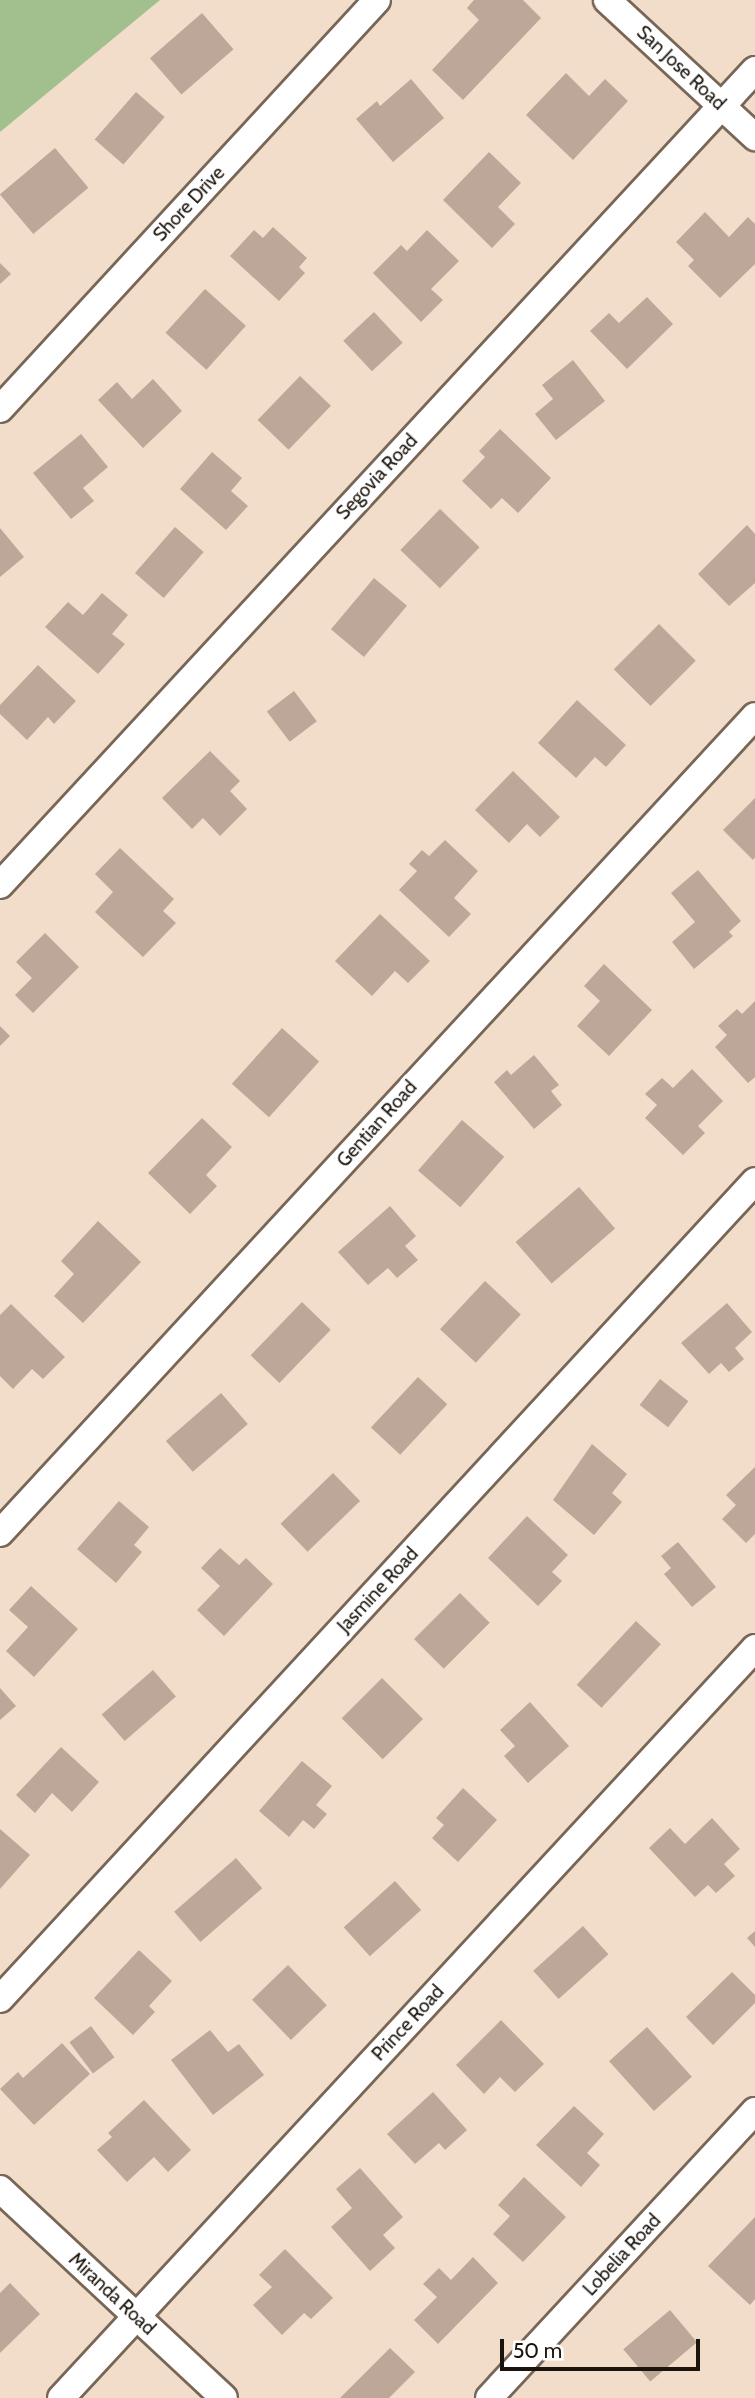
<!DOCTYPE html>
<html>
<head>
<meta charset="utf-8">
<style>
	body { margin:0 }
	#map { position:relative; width:755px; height:2398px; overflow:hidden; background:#f2ddcb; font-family:Cabin,sans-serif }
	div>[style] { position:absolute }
	.green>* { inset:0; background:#a2bf8e }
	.building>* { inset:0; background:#bda799; transform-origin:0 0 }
	.roads { filter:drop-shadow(2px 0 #786656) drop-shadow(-2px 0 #786656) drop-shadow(0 2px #786656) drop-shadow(0 -2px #786656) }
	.minor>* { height:26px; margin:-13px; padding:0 13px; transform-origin:13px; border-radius:13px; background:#fff }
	span { translate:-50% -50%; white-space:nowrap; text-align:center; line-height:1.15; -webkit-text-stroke:6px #fff; paint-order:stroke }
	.street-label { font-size:19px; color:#1b140d }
	.scale { position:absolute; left:500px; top:2339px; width:200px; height:32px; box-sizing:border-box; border:4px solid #1b140d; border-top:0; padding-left:9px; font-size:21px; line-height:24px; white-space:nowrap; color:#1b140d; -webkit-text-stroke:5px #fff; paint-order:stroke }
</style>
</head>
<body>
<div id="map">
	<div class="green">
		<div style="clip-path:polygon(0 0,160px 0,0 132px)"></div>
	</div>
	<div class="building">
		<div style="clip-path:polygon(474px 0,523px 0,541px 18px,463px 100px,432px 70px,479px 20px,467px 8px)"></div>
		<div style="left:202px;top:13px;width:48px;height:69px;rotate:49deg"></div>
		<div style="clip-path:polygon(566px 73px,589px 96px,605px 79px,628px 101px,573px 160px,526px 115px)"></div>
		<div style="clip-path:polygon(411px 79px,444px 118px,393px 162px,356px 119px,377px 101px,380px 106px)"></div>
		<div style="left:136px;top:92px;width:38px;height:63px;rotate:41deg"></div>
		<div style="left:55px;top:148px;width:52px;height:72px;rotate:50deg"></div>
		<div style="clip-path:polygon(489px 152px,521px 183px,498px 207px,515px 224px,492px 248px,443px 200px)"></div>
		<div style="clip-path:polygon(705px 212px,729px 237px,748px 217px,755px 224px,755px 264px,720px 298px,688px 266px,694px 260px,676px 242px)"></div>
		<div style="clip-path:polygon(273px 227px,307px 258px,299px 267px,305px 273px,279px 301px,230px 256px,254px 230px,263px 238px)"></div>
		<div style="clip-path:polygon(427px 230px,459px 261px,431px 289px,443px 300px,421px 322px,373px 273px,401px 245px,407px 251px)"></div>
		<div style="clip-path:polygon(0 263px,11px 274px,0 284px)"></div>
		<div style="left:205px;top:289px;width:55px;height:59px;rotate:42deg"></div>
		<div style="clip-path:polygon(647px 297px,673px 324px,627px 369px,590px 331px,609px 313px,619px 323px)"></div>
		<div style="left:374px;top:312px;width:42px;height:42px;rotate:47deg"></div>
		<div style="clip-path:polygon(573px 360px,605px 401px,556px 440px,535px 414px,553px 399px,542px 385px)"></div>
		<div style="left:300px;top:376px;width:43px;height:61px;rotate:44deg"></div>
		<div style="clip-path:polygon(153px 379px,182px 411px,143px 448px,98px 400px,117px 382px,132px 399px)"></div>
		<div style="clip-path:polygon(500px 429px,551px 478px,518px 513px,502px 498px,491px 509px,462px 481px,485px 457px,479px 451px)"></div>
		<div style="clip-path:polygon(81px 434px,108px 467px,83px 488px,94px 501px,71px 519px,33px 473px)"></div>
		<div style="clip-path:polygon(212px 452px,242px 478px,231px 491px,248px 506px,226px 530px,180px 489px)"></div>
		<div style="left:440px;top:509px;width:55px;height:57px;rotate:44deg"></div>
		<div style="clip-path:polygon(747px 525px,755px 534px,755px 583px,729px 606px,698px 574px)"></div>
		<div style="left:175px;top:527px;width:38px;height:61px;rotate:41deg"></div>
		<div style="clip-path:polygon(0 528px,24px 557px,0 577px)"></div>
		<div style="left:374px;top:578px;width:43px;height:67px;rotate:40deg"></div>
		<div style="clip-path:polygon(102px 593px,128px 615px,112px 634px,125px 644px,98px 674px,45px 627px,68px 602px,83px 615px)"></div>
		<div style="left:659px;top:624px;width:52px;height:64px;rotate:45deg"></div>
		<div style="clip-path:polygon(38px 665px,76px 701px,54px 724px,48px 717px,27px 740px,0 714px,0 705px)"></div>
		<div style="left:294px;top:691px;width:38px;height:34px;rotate:53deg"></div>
		<div style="clip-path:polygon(577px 700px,626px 745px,606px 767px,595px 757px,576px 778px,538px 743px)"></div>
		<div style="clip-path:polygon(210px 751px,240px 781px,230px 791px,247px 809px,220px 836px,203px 818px,192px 829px,162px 798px)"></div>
		<div style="clip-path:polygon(513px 771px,560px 817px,540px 837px,527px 824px,509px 843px,475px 810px)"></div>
		<div style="clip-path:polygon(755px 798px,755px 857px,753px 860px,723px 830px)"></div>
		<div style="clip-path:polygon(445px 840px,478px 871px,454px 898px,471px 914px,449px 937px,399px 890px,417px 871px,409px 864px,422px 850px,429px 856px)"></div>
		<div style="clip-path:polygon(120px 848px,174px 899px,163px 911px,176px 923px,143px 957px,95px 912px,113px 892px,95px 874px)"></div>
		<div style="clip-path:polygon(698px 870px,741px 921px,729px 932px,733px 936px,694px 969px,672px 942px,695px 922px,671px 893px)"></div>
		<div style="clip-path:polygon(380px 914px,430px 961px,408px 983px,395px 971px,372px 996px,335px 961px)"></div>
		<div style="clip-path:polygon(45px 933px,79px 967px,33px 1013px,15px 995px,32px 978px,16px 962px)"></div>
		<div style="clip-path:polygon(604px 964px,652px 1010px,609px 1056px,577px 1026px,600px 1001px,584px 986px)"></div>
		<div style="clip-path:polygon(755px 1001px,755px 1077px,748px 1083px,715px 1047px,727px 1035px,718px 1026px,737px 1009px,742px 1014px)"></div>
		<div style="clip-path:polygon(0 1026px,10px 1036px,0 1046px)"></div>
		<div style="left:282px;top:1028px;width:50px;height:75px;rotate:42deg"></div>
		<div style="clip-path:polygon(534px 1055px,559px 1085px,551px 1091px,562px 1105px,534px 1129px,494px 1082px,507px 1070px,511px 1075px)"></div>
		<div style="clip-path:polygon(692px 1069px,723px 1101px,698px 1126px,705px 1133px,683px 1155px,645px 1118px,657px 1105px,645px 1094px,662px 1078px,673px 1088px)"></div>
		<div style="clip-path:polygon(202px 1118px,232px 1147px,206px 1175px,217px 1186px,190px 1214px,148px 1173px)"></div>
		<div style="left:462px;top:1120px;width:56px;height:67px;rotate:41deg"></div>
		<div style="left:579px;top:1187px;width:55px;height:84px;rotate:49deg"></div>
		<div style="clip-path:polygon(390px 1206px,416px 1236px,405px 1246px,418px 1260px,397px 1278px,388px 1268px,368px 1285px,338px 1252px)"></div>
		<div style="clip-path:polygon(98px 1221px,141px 1262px,83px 1323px,54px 1296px,74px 1274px,61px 1261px)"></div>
		<div style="left:485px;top:1281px;width:49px;height:66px;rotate:43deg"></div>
		<div style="left:302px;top:1302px;width:40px;height:74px;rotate:44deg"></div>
		<div style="clip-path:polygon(727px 1303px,752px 1332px,735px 1348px,744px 1359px,729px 1372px,721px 1363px,709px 1374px,681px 1343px)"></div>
		<div style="clip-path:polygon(11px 1304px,65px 1357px,43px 1379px,32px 1369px,13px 1389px,0 1376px,0 1315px)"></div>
		<div style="left:418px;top:1377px;width:40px;height:69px;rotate:43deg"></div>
		<div style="left:660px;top:1379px;width:36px;height:33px;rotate:38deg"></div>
		<div style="left:221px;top:1393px;width:41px;height:73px;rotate:49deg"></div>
		<div style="clip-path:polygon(592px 1444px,627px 1474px,612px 1493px,622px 1502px,594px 1535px,553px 1500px)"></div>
		<div style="clip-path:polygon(755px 1467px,755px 1534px,746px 1543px,722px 1519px,736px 1505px,726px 1495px)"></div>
		<div style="left:333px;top:1473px;width:39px;height:73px;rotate:46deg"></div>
		<div style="clip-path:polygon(119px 1501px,149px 1527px,134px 1545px,142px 1552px,116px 1583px,77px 1549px)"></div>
		<div style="clip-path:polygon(527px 1516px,568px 1555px,552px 1572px,562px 1581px,538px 1606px,488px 1558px)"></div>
		<div style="clip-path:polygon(678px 1542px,716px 1587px,692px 1607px,664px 1574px,671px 1568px,661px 1556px)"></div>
		<div style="clip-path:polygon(220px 1548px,239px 1565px,246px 1558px,273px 1584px,224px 1636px,197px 1610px,220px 1586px,201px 1568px)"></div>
		<div style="clip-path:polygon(31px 1586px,78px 1629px,34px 1677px,6px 1651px,28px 1627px,9px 1610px)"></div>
		<div style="left:460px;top:1593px;width:42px;height:65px;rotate:45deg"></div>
		<div style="left:636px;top:1621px;width:34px;height:87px;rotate:43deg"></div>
		<div style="left:153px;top:1670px;width:35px;height:68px;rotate:49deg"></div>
		<div style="left:382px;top:1678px;width:58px;height:57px;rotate:45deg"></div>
		<div style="clip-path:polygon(0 1688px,16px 1706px,0 1720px)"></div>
		<div style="clip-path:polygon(530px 1702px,569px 1746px,528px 1783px,504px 1756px,515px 1746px,500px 1730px)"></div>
		<div style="clip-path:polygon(61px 1747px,99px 1782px,72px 1812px,52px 1793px,35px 1813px,16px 1795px)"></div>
		<div style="clip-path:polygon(302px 1761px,332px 1786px,316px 1805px,327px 1814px,314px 1829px,303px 1820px,289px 1837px,259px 1811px)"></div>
		<div style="clip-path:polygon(463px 1788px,497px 1820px,458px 1862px,432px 1838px,444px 1825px,436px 1818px)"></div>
		<div style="clip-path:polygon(712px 1818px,740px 1849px,724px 1864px,735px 1876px,716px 1893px,708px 1885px,695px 1897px,649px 1848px,670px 1828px,685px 1844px)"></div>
		<div style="clip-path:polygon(0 1829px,30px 1855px,0 1889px)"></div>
		<div style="left:236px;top:1858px;width:40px;height:82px;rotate:49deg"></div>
		<div style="left:395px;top:1881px;width:39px;height:69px;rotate:48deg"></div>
		<div style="left:583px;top:1926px;width:38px;height:67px;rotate:48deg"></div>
		<div style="clip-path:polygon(755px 1931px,755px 1947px,747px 1938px)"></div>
		<div style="clip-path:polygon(139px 1950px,172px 1981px,149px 2006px,155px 2012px,133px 2035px,94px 1998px)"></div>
		<div style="left:288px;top:1965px;width:56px;height:50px;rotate:46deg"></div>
		<div style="clip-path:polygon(732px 1972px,755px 1995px,755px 2003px,713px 2045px,686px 2017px)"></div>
		<div style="clip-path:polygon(501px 2020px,544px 2064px,515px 2092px,500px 2077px,484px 2094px,456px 2065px)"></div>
		<div style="left:91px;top:2026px;width:39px;height:27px;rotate:53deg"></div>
		<div style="left:647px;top:2027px;width:67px;height:51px;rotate:48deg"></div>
		<div style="clip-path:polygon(210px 2030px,228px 2052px,239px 2044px,264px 2075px,213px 2115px,171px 2060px)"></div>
		<div style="clip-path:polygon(62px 2043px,90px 2074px,34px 2125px,0 2089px,18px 2072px,23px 2078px)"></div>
		<div style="clip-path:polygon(433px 2092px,467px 2130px,445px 2150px,439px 2143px,415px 2164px,387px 2134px)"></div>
		<div style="clip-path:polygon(144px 2100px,191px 2150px,168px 2172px,154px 2157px,127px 2182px,97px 2150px,112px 2137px,108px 2133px)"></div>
		<div style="clip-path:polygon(574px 2106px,604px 2134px,587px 2153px,600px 2165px,581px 2187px,536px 2145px)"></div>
		<div style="clip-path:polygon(360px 2168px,403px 2217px,383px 2235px,395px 2248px,370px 2271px,331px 2227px,352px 2208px,336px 2189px)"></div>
		<div style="clip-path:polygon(524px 2177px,566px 2217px,523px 2262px,493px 2234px,510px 2216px,498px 2205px)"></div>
		<div style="clip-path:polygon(755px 2217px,755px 2299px,750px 2305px,708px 2266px)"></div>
		<div style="clip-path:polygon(285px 2249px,333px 2298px,311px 2319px,304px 2313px,282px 2335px,253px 2305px,272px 2287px,259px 2275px)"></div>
		<div style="clip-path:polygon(473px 2257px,498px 2283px,438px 2344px,414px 2320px,437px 2297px,423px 2284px,439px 2268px,451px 2280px)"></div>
		<div style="clip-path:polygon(10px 2283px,40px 2314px,0 2353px,0 2293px)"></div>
		<div style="left:670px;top:2310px;width:42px;height:61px;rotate:50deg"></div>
		<div style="clip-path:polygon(390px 2348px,415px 2372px,389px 2398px,340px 2398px)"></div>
	</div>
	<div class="roads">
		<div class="minor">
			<div style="left:607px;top:0;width:202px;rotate:42.8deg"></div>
			<div style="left:0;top:409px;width:556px;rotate:-47.33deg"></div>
			<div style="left:0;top:885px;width:1111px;rotate:-47.19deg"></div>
			<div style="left:0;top:1533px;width:1112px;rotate:-47.26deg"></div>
			<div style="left:0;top:1999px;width:1113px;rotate:-47.29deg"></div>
			<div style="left:0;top:2189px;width:306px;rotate:43deg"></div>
			<div style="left:61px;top:2398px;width:1022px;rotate:-47.22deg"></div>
			<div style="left:489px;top:2398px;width:391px;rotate:-47.2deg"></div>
		</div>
	</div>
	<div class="street-label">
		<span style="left:681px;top:68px;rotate:43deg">San Jose Road</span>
		<span style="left:189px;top:204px;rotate:-47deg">Shore Drive</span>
		<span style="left:377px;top:477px;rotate:-47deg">Segovia Road</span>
		<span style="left:377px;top:1124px;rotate:-48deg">Gentian Road</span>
		<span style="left:378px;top:1590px;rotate:-47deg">Jasmine Road</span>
		<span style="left:408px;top:2023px;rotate:-47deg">Prince Road</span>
		<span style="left:622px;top:2255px;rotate:-47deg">Lobelia Road</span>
		<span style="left:112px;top:2294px;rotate:43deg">Miranda Road</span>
	</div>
	<div class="scale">50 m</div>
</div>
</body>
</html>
